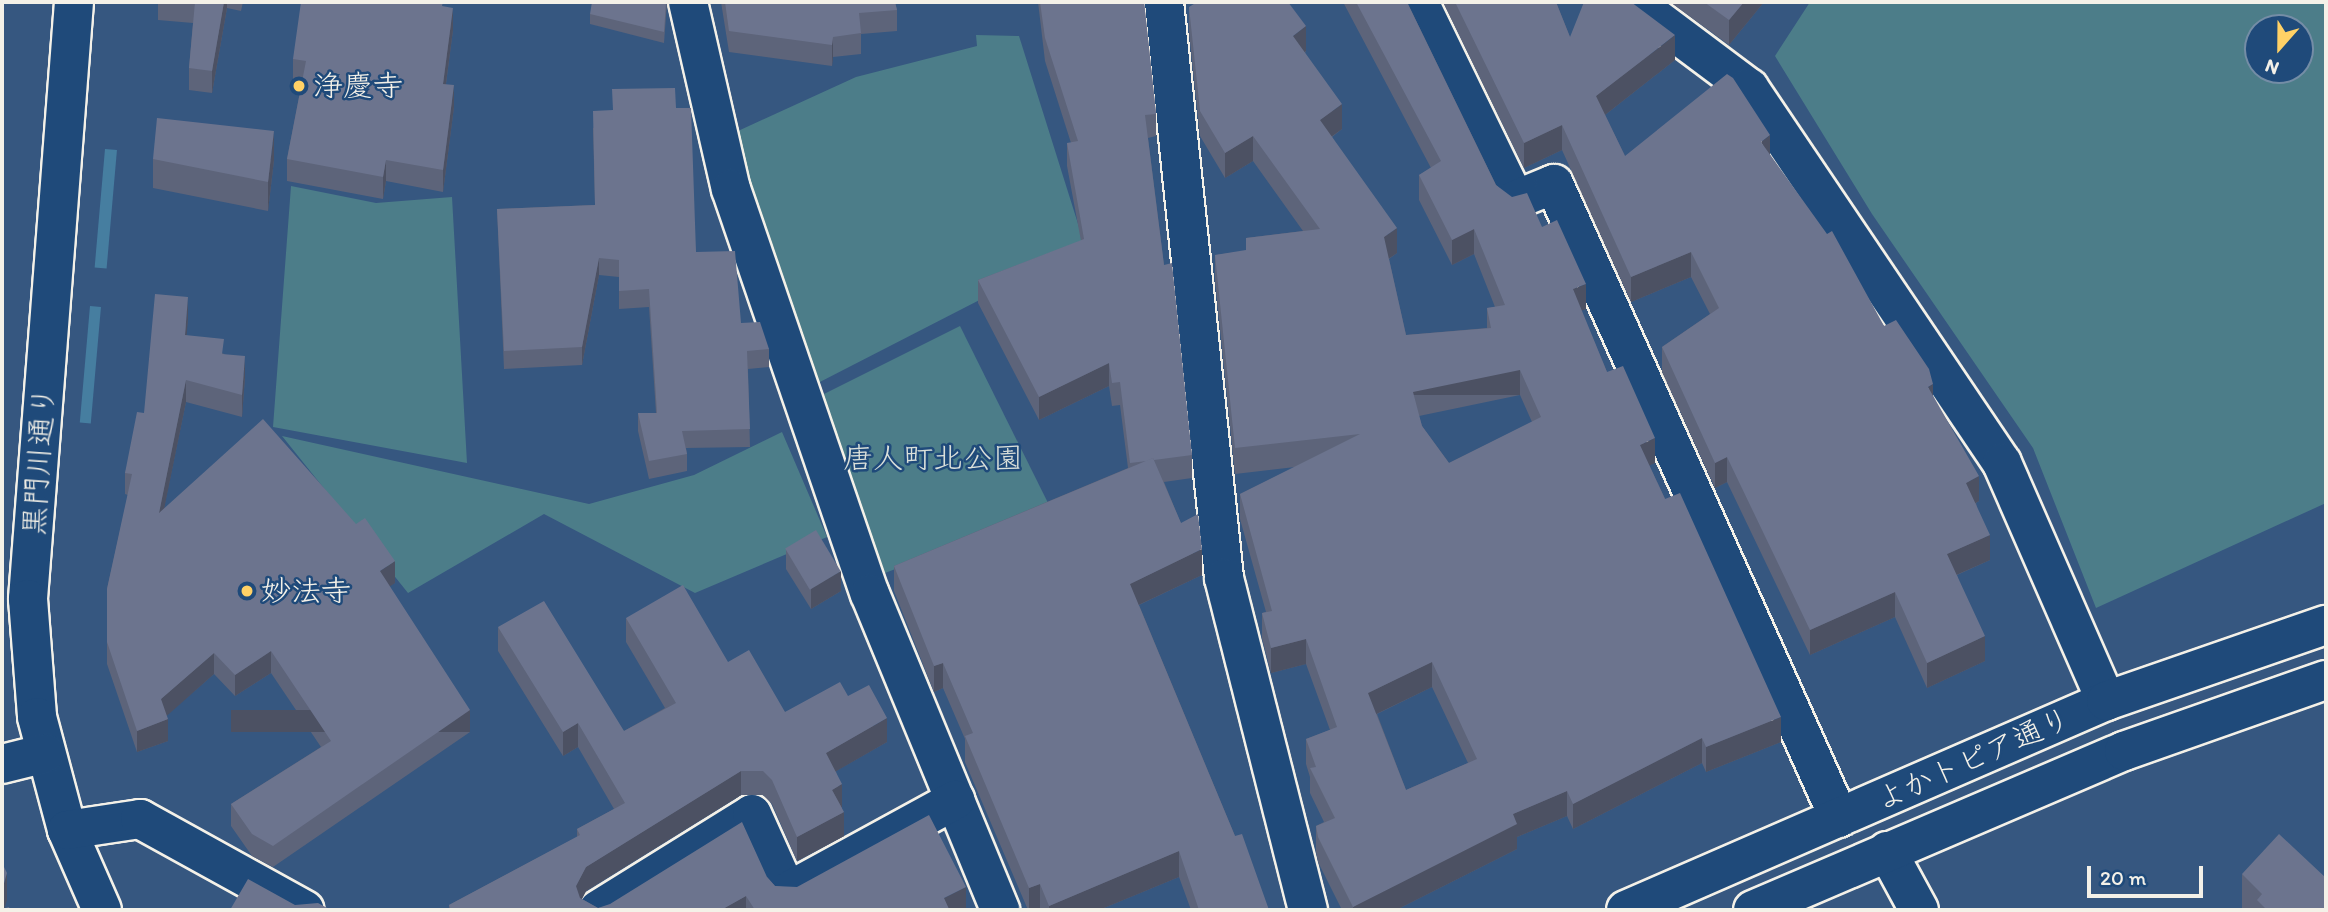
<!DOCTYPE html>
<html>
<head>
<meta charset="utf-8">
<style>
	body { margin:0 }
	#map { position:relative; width:2328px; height:912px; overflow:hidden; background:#365780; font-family:Itim,"Klee One",sans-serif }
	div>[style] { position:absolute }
	.green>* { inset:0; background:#4c7d89 }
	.water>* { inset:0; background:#467ea0; transform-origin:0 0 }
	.roads { filter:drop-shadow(2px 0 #f4f1e8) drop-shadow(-2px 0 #f4f1e8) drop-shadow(0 2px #f4f1e8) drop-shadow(0 -2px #f4f1e8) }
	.minor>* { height:38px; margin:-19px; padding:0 19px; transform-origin:19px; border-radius:19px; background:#1f4a7a }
	.wall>* { inset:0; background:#5d647a }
	.shaded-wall>* { inset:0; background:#4c5163; transform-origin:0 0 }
	.building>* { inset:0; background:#6c748e; transform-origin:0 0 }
	.dots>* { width:19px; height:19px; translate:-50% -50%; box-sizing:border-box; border:4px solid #1f4a7a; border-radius:50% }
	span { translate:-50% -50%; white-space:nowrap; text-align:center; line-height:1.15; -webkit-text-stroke:5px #1f4a7a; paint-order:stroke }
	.poi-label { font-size:30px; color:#f4f1e8 }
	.left { translate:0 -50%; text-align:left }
	.park-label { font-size:30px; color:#dbe0da }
	.street-label { font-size:30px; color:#f4f1e8 }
	.frame { position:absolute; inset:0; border:4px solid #f4f1e8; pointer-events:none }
	.north { position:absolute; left:2244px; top:14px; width:70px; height:70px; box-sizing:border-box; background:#1f4a7a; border:2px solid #748da6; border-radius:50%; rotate:201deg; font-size:19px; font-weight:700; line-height:28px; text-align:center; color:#f4f1e8 }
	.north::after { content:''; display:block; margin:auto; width:24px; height:32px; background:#ffd166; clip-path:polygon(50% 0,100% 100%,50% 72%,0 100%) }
	.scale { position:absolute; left:2087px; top:866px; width:116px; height:32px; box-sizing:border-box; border:4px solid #f4f1e8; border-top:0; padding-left:9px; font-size:21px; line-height:24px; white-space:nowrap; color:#f4f1e8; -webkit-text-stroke:5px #1f4a7a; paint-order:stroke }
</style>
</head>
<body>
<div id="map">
	<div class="green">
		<div style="clip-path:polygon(evenodd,1810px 2px,2326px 2px,2326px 503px,2096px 608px,2033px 448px,1872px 214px,1775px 56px,1810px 2px,2258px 28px,2300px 28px,2300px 70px,2258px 70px,2258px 28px)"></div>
		<div style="clip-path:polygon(976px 35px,1019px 36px,1085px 246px,814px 385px,750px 195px,738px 131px,856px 77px,977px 46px)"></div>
		<div style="clip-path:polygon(291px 186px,376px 203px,452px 197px,467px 463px,273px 427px)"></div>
		<div style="clip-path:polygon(960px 326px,1051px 509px,885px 573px,820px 396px)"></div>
		<div style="clip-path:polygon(782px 432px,827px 537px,695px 593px,544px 514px,408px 593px,282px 436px,589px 504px,694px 475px)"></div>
	</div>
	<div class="water">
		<div style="left:105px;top:149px;width:12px;height:119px;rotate:5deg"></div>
		<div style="left:90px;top:306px;width:11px;height:117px;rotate:5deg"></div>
	</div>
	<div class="roads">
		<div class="minor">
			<div style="left:74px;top:2px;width:599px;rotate:94.41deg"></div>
			<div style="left:28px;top:599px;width:118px;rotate:85.6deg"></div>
			<div style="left:37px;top:717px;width:117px;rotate:75.1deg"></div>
			<div style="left:67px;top:830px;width:87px;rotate:66.4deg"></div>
			<div style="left:688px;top:2px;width:192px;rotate:77.1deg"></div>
			<div style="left:731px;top:189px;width:428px;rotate:71.1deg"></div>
			<div style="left:870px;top:594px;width:342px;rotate:67.6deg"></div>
			<div style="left:1164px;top:2px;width:579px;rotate:84.05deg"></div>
			<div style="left:1224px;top:578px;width:342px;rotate:75.8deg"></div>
			<div style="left:1419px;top:2px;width:220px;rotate:64.1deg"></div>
			<div style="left:1515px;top:200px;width:42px;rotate:-22.3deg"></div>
			<div style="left:1554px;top:184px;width:695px;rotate:65.79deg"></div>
			<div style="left:1634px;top:2px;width:144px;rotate:36.8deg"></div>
			<div style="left:1749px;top:88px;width:452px;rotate:56deg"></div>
			<div style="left:2002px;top:463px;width:260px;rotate:66.4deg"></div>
			<div style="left:2px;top:764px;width:45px;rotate:-14deg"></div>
			<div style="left:67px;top:830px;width:74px;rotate:-8.6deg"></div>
			<div style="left:140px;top:819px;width:188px;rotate:28.9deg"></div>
			<div style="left:1887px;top:851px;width:67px;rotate:61.5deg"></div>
			<div style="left:598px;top:910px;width:181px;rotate:-31.9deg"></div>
			<div style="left:752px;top:814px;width:85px;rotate:65.8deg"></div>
			<div style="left:787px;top:892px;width:192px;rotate:-28.7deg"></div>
			<div style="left:1626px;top:910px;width:524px;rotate:-23.53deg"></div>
			<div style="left:2106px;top:701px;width:233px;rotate:-19.1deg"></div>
			<div style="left:1753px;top:910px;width:404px;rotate:-23.2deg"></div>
			<div style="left:2124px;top:751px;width:214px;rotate:-19.4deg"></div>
		</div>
	</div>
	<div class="wall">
		<div style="clip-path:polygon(158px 2px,243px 2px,241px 11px,227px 8px,212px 93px,189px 90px,189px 68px,193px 23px,158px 20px)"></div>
		<div style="clip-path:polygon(667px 2px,664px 43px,590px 24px,590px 14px)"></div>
		<div style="clip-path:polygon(721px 2px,895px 2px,897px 10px,897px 31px,861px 34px,861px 54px,833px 57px,832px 66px,729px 52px)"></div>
		<div style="clip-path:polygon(1038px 2px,1144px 2px,1156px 114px,1156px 136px,1148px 138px,1164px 265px,1192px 455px,1192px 478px,1164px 482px,1202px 575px,1139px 605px,1235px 836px,1269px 910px,1191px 910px,1179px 877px,1099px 910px,1028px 910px,965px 762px,965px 739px,943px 688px,934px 692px,894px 591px,894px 566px,1128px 468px,1120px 405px,1112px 406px,1109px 386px,1039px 420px,978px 303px,978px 280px,1081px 241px,1067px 166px,1067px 143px,1071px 143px,1045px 61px)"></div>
		<div style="clip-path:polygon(evenodd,1343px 2px,1407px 2px,1496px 185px,1542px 227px,1586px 309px,1581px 310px,1607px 372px,1655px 463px,1649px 465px,1781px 742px,1706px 772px,1702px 763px,1573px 829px,1567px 816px,1517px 837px,1517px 849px,1396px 910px,1342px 910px,1318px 862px,1316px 851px,1316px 826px,1324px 822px,1310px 793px,1310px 777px,1306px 764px,1306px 739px,1330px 730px,1306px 664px,1271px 673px,1262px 638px,1262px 613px,1266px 612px,1240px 519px,1240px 494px,1295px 467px,1235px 474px,1215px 280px,1215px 255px,1246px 251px,1246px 238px,1303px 231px,1253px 161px,1225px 178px,1200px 136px,1189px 32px,1189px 7px,1306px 51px,1305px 53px,1342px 129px,1332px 137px,1397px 253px,1389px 259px,1406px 335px,1487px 328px,1487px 308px,1495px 307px,1474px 254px,1452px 265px,1419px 200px,1419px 175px,1431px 168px,1343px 2px,1520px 395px,1532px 422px,1449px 463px,1422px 426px,1419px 416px,1520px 395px,1343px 2px,1432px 687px,1468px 763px,1406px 790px,1377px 714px,1432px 687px)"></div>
		<div style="clip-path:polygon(1443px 2px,1556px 2px,1570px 37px,1675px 60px,1605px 115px,1625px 156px,1770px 155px,1884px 326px,1933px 396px,1979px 501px,1976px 503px,1990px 560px,1957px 575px,1985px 661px,1927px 688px,1895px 617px,1810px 655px,1727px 482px,1715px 488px,1662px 372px,1662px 347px,1710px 314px,1691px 277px,1631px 302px,1562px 150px,1524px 168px)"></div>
		<div style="clip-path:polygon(1670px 2px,1764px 2px,1729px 45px)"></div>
		<div style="clip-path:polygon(446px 7px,453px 30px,446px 84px,454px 107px,443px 192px,386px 181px,383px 199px,287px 181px,287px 159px,302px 82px,293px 81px,293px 59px)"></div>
		<div style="clip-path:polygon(676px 108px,696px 252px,741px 323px,769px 349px,769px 367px,748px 369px,750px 447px,686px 448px,687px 454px,687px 471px,649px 479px,638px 431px,638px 413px,656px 413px,649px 307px,619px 309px,619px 277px,599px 275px,582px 365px,504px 369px,497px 209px,595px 205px,593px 128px)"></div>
		<div style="clip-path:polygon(153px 159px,274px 160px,268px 211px,153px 188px)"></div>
		<div style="clip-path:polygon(188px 319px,186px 335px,224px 354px,245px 377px,242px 417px,186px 402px,164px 508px,395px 583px,389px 586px,470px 732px,273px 867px,252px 856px,231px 826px,231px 804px,321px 747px,271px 673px,235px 696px,214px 674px,167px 715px,168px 741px,137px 752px,107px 664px,107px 589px,128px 495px,125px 494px,125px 473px,144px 413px)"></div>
		<div style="clip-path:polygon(786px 549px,841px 591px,811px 609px,786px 569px)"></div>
		<div style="clip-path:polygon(626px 618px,728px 662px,785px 712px,848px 696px,887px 742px,836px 771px,842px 808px,844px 836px,797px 861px,772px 804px,763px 795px,741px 795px,586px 891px,582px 899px,598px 908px,767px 877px,775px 886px,966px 910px,449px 910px,449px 905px,577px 837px,577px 829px,614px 809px,578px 747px,563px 756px,498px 651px,498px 627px,624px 731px,665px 708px,626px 642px)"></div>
		<div style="clip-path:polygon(2242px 874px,2326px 910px,2242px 910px)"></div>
	</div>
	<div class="shaded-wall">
		<div style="clip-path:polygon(224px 2px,227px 2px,227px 8px,212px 93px,212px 71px)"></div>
		<div style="clip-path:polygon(1744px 2px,1764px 2px,1729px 45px,1729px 20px)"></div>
		<div style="clip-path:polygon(453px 8px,453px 30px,443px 106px,443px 84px)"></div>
		<div style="clip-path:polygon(1306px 26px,1306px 51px,1293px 61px,1293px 36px)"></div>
		<div style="clip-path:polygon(1675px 35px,1675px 60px,1596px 122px,1596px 96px)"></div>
		<div style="clip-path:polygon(833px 37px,833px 57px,832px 66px,832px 45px)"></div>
		<div style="clip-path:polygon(454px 85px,454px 107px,443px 192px,443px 170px)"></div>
		<div style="clip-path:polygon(1342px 104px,1342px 129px,1320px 145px,1320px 120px)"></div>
		<div style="clip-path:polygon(1562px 125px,1562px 150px,1524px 168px,1524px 143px)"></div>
		<div style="clip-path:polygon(274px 131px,274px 160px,268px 211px,268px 182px)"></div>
		<div style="clip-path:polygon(1770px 135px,1770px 160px,1761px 142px)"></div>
		<div style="clip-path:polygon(1253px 136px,1253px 161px,1225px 178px,1225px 153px)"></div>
		<div style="clip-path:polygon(386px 160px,386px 181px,383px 199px,383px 177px)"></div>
		<div style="clip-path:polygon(1397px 228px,1397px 253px,1384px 262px,1384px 237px)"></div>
		<div style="clip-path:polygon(1474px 229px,1474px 254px,1452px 265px,1452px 240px)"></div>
		<div style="clip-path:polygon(1691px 252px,1691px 277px,1631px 302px,1631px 277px)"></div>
		<div style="clip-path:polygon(599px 258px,599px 275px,582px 365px,582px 347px)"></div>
		<div style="clip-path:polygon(1586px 284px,1586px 309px,1573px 314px,1573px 289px)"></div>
		<div style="clip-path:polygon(188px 297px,188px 319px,185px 356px,185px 335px)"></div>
		<div style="clip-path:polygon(245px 356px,245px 377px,242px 417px,242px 395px)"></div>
		<div style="clip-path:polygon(1109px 363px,1109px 386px,1039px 420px,1039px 397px)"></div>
		<div style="left:1520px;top:370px;width:25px;height:109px;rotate:90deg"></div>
		<div style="clip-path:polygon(186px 380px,186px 402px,159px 534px,159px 513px)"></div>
		<div style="clip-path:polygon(1933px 384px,1933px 409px,1928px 387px)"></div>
		<div style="clip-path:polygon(1655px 438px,1655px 463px,1640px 470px,1640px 445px)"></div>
		<div style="clip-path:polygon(1727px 457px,1727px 482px,1715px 488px,1715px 463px)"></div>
		<div style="clip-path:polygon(1979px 476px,1979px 501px,1966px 508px,1966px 483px)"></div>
		<div style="clip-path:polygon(1990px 535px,1990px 560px,1947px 579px,1947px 554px)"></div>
		<div style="clip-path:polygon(1202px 549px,1202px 575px,1130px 609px,1130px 584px)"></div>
		<div style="clip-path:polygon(395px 561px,395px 583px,380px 593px,380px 571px)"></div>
		<div style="clip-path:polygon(841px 571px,841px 591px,811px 609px,811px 588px)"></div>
		<div style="clip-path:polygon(1895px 592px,1895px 617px,1810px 655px,1810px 630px)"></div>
		<div style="clip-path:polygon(1985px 636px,1985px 661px,1927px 688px,1927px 663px)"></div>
		<div style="clip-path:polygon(1306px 639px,1306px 664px,1271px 673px,1271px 648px)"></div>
		<div style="clip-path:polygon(271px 651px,271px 673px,235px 696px,235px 675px)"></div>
		<div style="clip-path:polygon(214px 653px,214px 674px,161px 721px,161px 699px)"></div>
		<div style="clip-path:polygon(1432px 662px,1432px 687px,1368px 718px,1368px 693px)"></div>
		<div style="clip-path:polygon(943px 663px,943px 688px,934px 692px,934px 666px)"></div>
		<div style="left:470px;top:710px;width:22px;height:239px;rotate:90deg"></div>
		<div style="clip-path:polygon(1781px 717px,1781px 742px,1706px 772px,1706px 747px)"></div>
		<div style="clip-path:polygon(887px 718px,887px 742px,826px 777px,826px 753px)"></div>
		<div style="clip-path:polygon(168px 719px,168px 741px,137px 752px,137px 731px)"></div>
		<div style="clip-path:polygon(578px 723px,578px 747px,563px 756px,563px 732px)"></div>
		<div style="clip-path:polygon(1702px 738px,1702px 763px,1573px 829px,1573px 804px)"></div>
		<div style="clip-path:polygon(741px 771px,741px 795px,586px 891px,576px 910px,576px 886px,586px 867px)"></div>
		<div style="clip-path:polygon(842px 784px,842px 808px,832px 790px)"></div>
		<div style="clip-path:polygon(1567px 791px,1567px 816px,1517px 837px,1517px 849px,1396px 910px,1353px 910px,1353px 907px,1513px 814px)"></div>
		<div style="clip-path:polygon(844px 812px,844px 836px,797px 861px,797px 837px)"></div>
		<div style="clip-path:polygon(1179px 851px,1179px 877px,1099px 910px,1049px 910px,1049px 906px)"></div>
		<div style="clip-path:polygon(7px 873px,7px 900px,4px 910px,2px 910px,2px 890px)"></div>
		<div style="clip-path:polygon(1040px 884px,1040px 910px,1029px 910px,1029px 888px)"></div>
		<div style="clip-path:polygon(966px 887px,966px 910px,944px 910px,944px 898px)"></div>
		<div style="clip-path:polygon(746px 896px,746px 910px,721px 910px)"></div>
	</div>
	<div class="building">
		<div style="clip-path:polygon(195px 2px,224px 2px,212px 71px,189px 68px)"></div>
		<div style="clip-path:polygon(301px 2px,443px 2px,442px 6px,453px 8px,443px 84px,454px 85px,443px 170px,386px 160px,383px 177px,287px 159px,306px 61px,293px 59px)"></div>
		<div style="clip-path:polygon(592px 2px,666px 2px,664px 32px,590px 14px)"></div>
		<div style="clip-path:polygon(725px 2px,895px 2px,897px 10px,859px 13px,861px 33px,833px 37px,832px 45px,729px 31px)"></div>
		<div style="clip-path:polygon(1040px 2px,1144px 2px,1156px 114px,1145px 115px,1164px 265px,1172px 263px,1192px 455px,1154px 460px,1153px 458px,1147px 461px,1130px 463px,1120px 382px,1112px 383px,1109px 363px,1039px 397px,978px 280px,1084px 239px,1067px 143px,1078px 141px,1045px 38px)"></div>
		<div style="clip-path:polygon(evenodd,1197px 2px,1288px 2px,1306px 26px,1293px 36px,1342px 104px,1320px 120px,1397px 228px,1384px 237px,1406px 335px,1491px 328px,1487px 308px,1505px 305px,1474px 229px,1452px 240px,1419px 175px,1441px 161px,1356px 2px,1407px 2px,1496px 185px,1512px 197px,1527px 193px,1542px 227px,1557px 220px,1586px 284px,1573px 289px,1607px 372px,1623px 366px,1655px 438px,1640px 445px,1665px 499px,1680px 493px,1781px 717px,1706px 747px,1702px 738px,1573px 804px,1567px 791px,1513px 814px,1517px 824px,1353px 907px,1318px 837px,1316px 826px,1335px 818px,1310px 768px,1316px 767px,1306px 739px,1337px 727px,1306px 639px,1271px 648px,1262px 613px,1272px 611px,1240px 494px,1360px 434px,1235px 448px,1215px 255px,1246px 250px,1246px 238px,1320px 229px,1253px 136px,1225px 153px,1200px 111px,1189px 7px,1197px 2px,1520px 370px,1541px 417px,1449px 463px,1422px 426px,1413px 392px,1520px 370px,1197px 2px,1432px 662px,1477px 759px,1406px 790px,1368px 693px,1432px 662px)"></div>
		<div style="clip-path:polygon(1455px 2px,1556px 2px,1570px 37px,1584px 2px,1631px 2px,1675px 35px,1596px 96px,1625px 156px,1727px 74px,1733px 78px,1770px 135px,1761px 142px,1827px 234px,1832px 231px,1884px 326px,1896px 320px,1929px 369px,1933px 384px,1928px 387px,1979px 476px,1966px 483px,1990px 535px,1947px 554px,1985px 636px,1927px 663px,1895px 592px,1810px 630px,1727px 457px,1715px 463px,1662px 347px,1719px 308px,1691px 252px,1631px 277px,1562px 125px,1524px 143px)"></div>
		<div style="clip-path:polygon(1704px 2px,1744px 2px,1729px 20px)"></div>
		<div style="clip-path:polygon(675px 88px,676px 108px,691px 108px,696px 252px,735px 251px,741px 323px,760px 322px,769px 349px,747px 351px,750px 429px,682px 431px,687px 454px,649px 461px,638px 413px,657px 413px,649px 289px,619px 291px,619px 260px,599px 258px,582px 347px,504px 351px,497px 209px,595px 205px,593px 111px,613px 110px,612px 89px)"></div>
		<div style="clip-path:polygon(157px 118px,274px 131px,268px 182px,153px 159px)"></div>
		<div style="clip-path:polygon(155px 294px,188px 297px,185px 335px,224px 339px,222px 354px,245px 356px,242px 395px,186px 380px,159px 513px,263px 419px,356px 524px,365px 518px,395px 561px,380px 571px,470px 710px,273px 846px,252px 834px,231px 804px,331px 741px,271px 651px,235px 675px,214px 653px,161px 699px,168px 719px,137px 731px,107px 642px,107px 589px,132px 474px,125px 473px,137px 412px,144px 413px)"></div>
		<div style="clip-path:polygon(1153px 458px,1181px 523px,1198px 514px,1202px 549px,1130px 584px,1235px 836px,1242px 834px,1269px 910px,1199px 910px,1179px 851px,1049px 906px,1040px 884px,1029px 888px,965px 736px,973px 733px,943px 663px,934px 666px,894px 566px)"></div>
		<div style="left:816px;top:530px;width:48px;height:36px;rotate:59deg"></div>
		<div style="clip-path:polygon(683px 585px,728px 662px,749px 650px,785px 712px,840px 682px,848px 696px,869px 685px,887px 718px,826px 753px,842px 784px,832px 790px,844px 812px,797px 837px,772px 780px,763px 771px,741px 771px,586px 867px,576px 886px,580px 898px,598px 908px,610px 904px,742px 822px,767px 877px,775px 886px,797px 887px,929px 815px,966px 887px,944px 898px,949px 909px,946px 910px,755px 910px,746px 896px,721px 910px,451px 910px,449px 905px,580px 835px,577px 829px,625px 803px,578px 723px,563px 732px,498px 627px,544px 601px,624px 731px,676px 703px,626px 618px)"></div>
		<div style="clip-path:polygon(2279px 834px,2326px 878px,2326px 910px,2267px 910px,2257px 900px,2262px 894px,2242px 874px)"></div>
		<div style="clip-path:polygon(2px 863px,7px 873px,2px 890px)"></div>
		<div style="clip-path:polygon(248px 879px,295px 905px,318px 903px,331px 910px,230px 910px)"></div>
		<div style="clip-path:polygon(9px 907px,10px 910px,2px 910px,2px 909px)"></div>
	</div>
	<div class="dots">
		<div style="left:299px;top:86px;background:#ffd166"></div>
		<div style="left:247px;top:591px;background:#ffd166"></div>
	</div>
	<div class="poi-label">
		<span class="left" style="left:313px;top:86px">浄慶寺</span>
		<span class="left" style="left:261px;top:591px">妙法寺</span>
	</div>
	<div class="park-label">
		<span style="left:933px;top:458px">唐人町北公園</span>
	</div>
	<div class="street-label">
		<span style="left:39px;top:461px;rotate:-86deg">黒門川通り</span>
		<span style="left:1973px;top:759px;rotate:-24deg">よかトピア通り</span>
	</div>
	<div class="frame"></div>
	<div class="north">N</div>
	<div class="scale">20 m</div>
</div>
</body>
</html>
